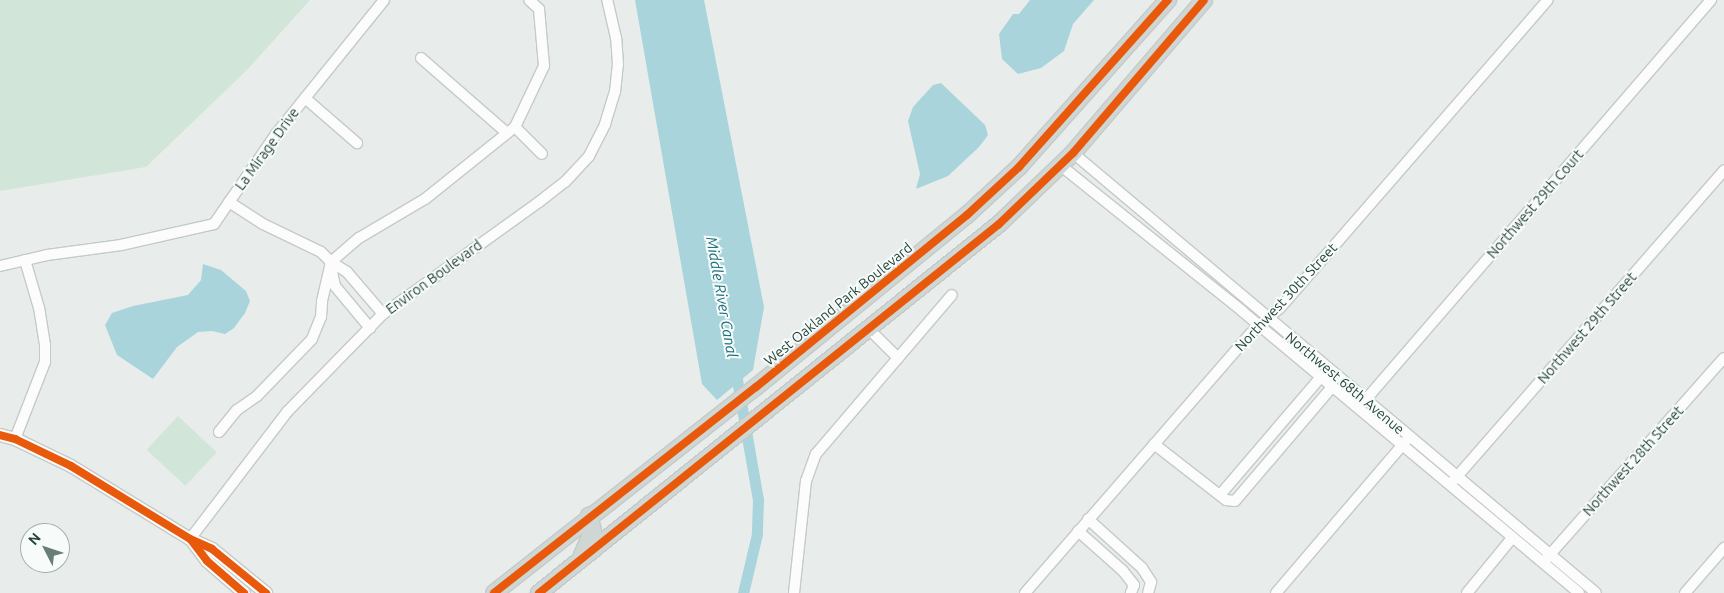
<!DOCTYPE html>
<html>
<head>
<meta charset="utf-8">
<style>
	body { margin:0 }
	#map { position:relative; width:1724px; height:593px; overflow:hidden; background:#e8edeb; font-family:Ubuntu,sans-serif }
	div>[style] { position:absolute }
	.green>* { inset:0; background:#d1e6d8; transform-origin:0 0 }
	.water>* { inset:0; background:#a9d4db }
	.canal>* { height:11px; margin:-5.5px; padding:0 5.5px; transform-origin:5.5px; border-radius:5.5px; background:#a9d4db }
	.roads { filter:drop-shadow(1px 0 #c5cac8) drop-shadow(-1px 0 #c5cac8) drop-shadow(0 1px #c5cac8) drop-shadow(0 -1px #c5cac8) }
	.minor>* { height:10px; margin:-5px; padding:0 5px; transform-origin:5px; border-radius:5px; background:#fcfcfc }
	.tertiary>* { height:12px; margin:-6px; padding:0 6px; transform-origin:6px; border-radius:6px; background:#fcfcfc }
	.primary>* { height:16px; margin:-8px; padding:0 8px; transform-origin:8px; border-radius:8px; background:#cfd7d5 }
	.cycleway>* { height:8px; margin:-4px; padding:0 4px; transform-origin:4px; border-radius:4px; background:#e8590c }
	span { translate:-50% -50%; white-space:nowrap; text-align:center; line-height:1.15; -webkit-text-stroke:4px #f7fbf9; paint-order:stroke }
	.street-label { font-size:14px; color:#24423a }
	.water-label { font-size:15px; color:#1c6f80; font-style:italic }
	.north { position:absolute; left:20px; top:523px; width:50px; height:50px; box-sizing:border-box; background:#f7fbf9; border:1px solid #a3b1ad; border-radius:50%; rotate:311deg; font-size:14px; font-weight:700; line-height:20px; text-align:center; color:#24423a }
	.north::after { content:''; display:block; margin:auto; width:18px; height:22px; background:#697e78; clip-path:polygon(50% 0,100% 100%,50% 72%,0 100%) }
</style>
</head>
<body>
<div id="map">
	<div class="green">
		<div style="clip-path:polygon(0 0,310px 0,247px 70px,146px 167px,0 191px)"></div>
		<div style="left:178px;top:416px;width:53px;height:46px;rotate:43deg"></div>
	</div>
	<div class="water">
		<div style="clip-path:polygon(635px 0,704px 0,764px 307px,753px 370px,717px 400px,702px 384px)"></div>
		<div style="clip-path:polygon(1030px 0,1094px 0,1073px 24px,1064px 51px,1041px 68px,1018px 74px,1002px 59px,999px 34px,1013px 14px,1019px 14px)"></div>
		<div style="clip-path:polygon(941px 83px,985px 125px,988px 135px,979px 147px,948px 176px,916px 189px,920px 174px,908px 121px,913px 107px,933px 85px)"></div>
		<div style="clip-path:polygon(203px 264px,221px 270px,246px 291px,250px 301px,245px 313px,234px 328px,225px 334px,212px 331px,198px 332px,177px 347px,153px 379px,117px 355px,105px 325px,112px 313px,133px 306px,188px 295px,201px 280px)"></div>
	</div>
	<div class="canal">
		<div style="left:735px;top:368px;width:134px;rotate:80.1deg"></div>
		<div style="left:758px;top:500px;width:34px;rotate:92deg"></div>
		<div style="left:757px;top:534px;width:61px;rotate:103.3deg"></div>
	</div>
	<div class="roads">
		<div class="minor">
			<div style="left:421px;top:58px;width:114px;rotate:41.1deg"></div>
			<div style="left:305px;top:98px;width:69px;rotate:40.9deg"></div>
			<div style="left:515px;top:127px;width:38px;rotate:45deg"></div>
			<div style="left:1073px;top:153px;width:683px;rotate:40.07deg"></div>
			<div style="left:1060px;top:165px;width:233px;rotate:38.7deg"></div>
			<div style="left:1242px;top:311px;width:439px;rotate:39.9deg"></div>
			<div style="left:229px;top:202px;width:40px;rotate:32.9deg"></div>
			<div style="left:263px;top:224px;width:64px;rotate:25.8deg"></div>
			<div style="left:321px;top:252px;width:14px;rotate:45deg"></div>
			<div style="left:331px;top:262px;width:19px;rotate:32deg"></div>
			<div style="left:347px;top:272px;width:55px;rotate:49.4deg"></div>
			<div style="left:0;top:266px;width:48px;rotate:-13.2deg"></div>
			<div style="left:47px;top:255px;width:75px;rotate:-7.7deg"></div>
			<div style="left:121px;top:245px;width:95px;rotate:-12.7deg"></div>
			<div style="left:214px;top:224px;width:109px;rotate:-55.4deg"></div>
			<div style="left:276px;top:134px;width:172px;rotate:-51.1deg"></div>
			<div style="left:331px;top:266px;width:20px;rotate:79deg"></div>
			<div style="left:335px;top:286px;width:55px;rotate:50.2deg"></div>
			<div style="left:869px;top:329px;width:41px;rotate:45deg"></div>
			<div style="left:1362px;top:404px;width:534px;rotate:-49.18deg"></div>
			<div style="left:219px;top:432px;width:28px;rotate:-51deg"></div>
			<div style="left:237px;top:410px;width:24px;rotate:-35deg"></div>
			<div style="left:257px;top:396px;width:79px;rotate:-46deg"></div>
			<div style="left:312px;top:339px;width:24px;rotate:-68deg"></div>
			<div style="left:321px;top:317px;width:16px;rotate:-86deg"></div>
			<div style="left:322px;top:301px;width:40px;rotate:-77deg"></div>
			<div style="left:331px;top:262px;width:37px;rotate:-41deg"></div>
			<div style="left:359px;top:238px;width:77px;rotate:-30.6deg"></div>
			<div style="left:425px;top:199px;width:115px;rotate:-38.7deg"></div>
			<div style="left:515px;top:127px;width:68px;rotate:-64.6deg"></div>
			<div style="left:544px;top:66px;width:57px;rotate:-95deg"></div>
			<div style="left:539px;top:9px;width:13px;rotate:-138deg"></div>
			<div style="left:15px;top:439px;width:83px;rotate:-68.7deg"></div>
			<div style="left:45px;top:362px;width:17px;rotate:-90deg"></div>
			<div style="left:45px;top:345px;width:37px;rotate:-99deg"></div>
			<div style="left:39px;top:308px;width:50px;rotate:-106.3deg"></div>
			<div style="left:1154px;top:444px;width:91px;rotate:37.9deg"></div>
			<div style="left:1226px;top:500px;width:9px;rotate:6deg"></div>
			<div style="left:1235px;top:501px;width:150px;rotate:-49.6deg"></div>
			<div style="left:1454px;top:480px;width:411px;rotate:-48.9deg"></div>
			<div style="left:1220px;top:495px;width:154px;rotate:-49.5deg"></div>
			<div style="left:1088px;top:519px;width:73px;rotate:42.2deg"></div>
			<div style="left:1142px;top:568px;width:17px;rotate:57deg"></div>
			<div style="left:1151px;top:582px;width:11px;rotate:105deg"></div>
			<div style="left:1078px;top:531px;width:60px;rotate:41.6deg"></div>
			<div style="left:1123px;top:571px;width:18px;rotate:52deg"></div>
			<div style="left:1134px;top:585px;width:9px;rotate:111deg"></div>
			<div style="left:190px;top:539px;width:160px;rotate:-52.6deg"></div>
			<div style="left:287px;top:412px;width:137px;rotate:-45.6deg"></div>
			<div style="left:383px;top:314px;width:192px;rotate:-35.7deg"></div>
			<div style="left:539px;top:202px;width:33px;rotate:-38deg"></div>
			<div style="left:565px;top:182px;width:35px;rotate:-47deg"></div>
			<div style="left:589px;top:156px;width:36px;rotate:-63deg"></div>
			<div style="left:605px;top:124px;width:34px;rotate:-73deg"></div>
			<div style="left:615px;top:92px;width:28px;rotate:-84deg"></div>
			<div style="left:618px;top:64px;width:26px;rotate:-94deg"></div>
			<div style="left:616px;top:38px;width:39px;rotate:-103deg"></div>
			<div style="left:1546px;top:559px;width:268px;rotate:-48.5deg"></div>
			<div style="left:794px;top:593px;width:113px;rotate:-83.9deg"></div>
			<div style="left:806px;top:481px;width:29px;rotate:-70deg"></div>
			<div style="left:816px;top:454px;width:209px;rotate:-49.5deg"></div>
			<div style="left:1025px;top:593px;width:344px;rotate:-49deg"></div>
			<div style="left:1251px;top:333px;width:38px;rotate:-41deg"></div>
			<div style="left:1280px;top:308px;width:408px;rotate:-49deg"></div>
			<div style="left:1276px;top:593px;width:200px;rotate:-49.5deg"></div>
			<div style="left:1467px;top:593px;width:71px;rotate:-50.7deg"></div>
			<div style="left:1685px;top:593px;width:60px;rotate:-49.1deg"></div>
		</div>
		<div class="tertiary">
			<div style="left:0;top:435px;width:16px;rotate:15deg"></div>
			<div style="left:15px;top:439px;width:62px;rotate:25.7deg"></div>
			<div style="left:71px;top:466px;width:140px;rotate:31.5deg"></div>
			<div style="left:190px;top:539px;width:24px;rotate:24deg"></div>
			<div style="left:212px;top:549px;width:70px;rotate:39.2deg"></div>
			<div style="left:192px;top:541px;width:25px;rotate:53deg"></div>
			<div style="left:207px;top:561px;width:49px;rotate:40.9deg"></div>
		</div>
		<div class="primary">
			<div style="left:582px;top:555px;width:27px;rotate:-66deg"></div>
			<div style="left:593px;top:530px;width:15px;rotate:-106deg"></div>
			<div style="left:494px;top:593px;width:333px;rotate:-38.2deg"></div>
			<div style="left:756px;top:387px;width:272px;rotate:-39.2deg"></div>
			<div style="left:967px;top:215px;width:71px;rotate:-42.7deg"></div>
			<div style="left:1019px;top:167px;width:224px;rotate:-48.3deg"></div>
			<div style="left:539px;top:593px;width:590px;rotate:-38.74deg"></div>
			<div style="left:999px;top:224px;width:103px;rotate:-43.8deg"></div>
			<div style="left:1073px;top:153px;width:201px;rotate:-49.4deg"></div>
		</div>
	</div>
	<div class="cycleway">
		<div style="left:0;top:435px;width:16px;rotate:15deg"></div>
		<div style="left:15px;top:439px;width:62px;rotate:25.7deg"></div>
		<div style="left:71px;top:466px;width:140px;rotate:31.5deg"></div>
		<div style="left:190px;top:539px;width:24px;rotate:24deg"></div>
		<div style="left:212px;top:549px;width:70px;rotate:39.2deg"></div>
		<div style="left:192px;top:541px;width:25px;rotate:53deg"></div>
		<div style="left:207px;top:561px;width:49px;rotate:40.9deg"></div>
		<div style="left:494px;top:593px;width:333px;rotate:-38.2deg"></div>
		<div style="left:756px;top:387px;width:272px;rotate:-39.2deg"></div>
		<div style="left:967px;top:215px;width:71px;rotate:-42.7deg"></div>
		<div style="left:1019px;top:167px;width:224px;rotate:-48.3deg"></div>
		<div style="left:539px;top:593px;width:590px;rotate:-38.74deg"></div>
		<div style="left:999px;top:224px;width:103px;rotate:-43.8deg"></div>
		<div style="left:1073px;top:153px;width:201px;rotate:-49.4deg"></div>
	</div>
	<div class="street-label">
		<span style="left:267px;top:149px;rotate:-54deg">La Mirage Drive</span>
		<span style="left:1535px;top:204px;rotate:-49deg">Northwest 29th Court</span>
		<span style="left:434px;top:277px;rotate:-36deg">Environ Boulevard</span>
		<span style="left:1286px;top:297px;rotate:-47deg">Northwest 30th Street</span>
		<span style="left:838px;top:304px;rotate:-39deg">West Oakland Park Boulevard</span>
		<span style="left:1587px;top:328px;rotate:-49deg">Northwest 29th Street</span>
		<span style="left:1345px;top:383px;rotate:40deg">Northwest 68th Avenue</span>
		<span style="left:1633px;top:461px;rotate:-48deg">Northwest 28th Street</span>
	</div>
	<div class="water-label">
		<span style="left:722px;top:297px;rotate:80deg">Middle River Canal</span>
	</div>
	<div class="north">N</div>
</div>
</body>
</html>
